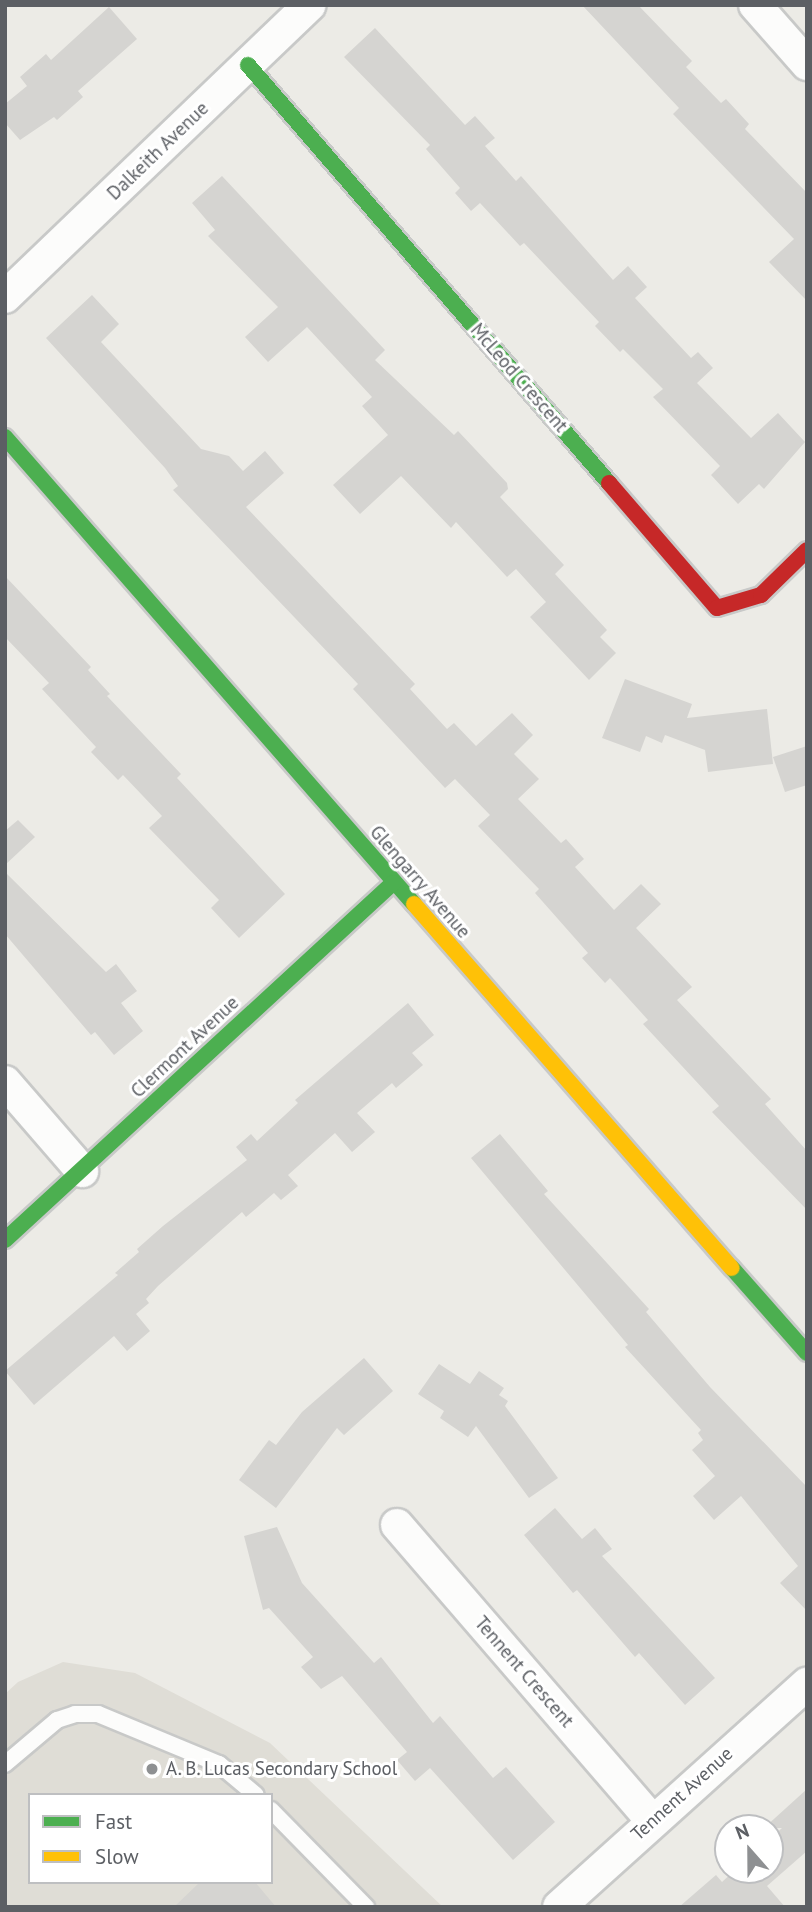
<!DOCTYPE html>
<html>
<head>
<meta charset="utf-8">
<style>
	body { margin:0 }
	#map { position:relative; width:812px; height:1912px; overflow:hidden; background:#ecebe6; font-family:"PT Sans",sans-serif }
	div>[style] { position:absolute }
	.education>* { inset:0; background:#dfddd6 }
	.building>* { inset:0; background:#d5d4d1 }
	.roads { filter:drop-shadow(2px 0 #c8c9c8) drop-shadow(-2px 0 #c8c9c8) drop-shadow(0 2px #c8c9c8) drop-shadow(0 -2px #c8c9c8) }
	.lane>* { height:16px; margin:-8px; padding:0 8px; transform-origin:8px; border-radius:8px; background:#fcfcfb }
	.street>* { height:32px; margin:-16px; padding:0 16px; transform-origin:16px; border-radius:16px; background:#fcfcfb }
	.fast>* { height:16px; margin:-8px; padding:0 8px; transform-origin:8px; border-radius:8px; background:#4caf50 }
	.slow>* { height:16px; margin:-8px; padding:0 8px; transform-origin:8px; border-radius:8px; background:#ffc107 }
	.jam>* { height:16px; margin:-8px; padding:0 8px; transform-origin:8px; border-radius:8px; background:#c62828 }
	.dots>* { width:19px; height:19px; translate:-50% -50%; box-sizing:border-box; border:4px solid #fff; border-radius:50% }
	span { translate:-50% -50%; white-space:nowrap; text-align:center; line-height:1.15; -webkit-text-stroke:6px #fff; paint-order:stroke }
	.street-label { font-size:19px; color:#5c5f64 }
	.poi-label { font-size:19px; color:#5c5f64 }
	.left { translate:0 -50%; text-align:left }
	.frame { position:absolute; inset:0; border:7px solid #5c5f64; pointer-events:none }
	.legend { position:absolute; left:28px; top:1793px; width:245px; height:91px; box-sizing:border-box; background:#fff; border:2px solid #bebfc1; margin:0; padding:9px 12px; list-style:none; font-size:21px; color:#5c5f64 }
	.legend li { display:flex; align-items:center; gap:14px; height:35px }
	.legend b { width:35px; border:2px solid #bebfc1 }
	.north { position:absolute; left:714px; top:1814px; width:70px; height:70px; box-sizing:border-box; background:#fff; border:2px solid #bebfc1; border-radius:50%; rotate:339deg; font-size:19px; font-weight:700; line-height:28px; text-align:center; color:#5c5f64 }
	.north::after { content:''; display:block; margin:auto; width:24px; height:32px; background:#8e9092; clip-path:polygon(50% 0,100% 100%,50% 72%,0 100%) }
</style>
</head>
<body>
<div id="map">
	<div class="education">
		<div style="clip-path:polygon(evenodd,63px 1662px,135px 1673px,270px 1743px,443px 1907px,5px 1907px,5px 1694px,18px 1682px,63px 1662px,30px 1795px,271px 1795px,271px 1882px,30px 1882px,30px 1795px)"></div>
	</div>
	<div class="building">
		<div style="clip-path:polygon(582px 5px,638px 5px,692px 61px,686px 67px,721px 103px,726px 99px,749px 124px,745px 129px,807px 193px,807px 301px,769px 262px,794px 239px,673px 114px,679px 108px)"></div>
		<div style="clip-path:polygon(109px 7px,137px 39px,78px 91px,83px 97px,57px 120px,54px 117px,20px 140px,5px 123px,5px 104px,27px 86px,20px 77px,46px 54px,51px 60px)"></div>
		<div style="clip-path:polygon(375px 28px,465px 125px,475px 116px,495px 138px,485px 146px,516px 181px,521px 176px,613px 280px,628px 266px,647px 287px,635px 298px,691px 358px,698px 352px,713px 368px,697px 383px,751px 438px,778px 413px,805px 442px,764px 489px,759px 484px,738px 504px,711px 475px,720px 466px,653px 397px,663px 389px,623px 349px,620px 352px,595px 326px,599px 322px,524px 243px,520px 246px,480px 203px,471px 211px,455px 193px,460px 188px,426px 149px,430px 145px,344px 57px)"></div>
		<div style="clip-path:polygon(222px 176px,385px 350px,375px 360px,454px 435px,458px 431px,507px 483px,508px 489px,500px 497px,564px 565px,555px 574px,607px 630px,600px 637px,616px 653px,589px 680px,530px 617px,546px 602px,516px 569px,507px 577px,456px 522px,451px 528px,401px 476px,360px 514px,333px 485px,388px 435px,362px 406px,372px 397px,307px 327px,268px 362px,245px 337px,278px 307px,208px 236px,215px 230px,192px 203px)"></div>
		<div style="clip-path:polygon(92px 295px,119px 324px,101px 342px,201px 449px,229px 456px,243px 471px,265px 451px,284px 473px,246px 507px,415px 684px,410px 689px,447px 729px,454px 723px,476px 746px,512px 713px,533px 735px,514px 754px,539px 779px,518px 799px,561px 843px,566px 839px,584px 859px,575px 867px,614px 910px,641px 884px,661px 904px,636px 928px,692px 987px,677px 1000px,771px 1099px,765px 1104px,807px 1151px,807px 1210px,712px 1112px,719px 1106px,643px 1024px,648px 1020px,610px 978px,605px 983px,582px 958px,588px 953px,535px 893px,539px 889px,478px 826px,490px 815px,455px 779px,445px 788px,353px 689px,358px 684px,173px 490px,178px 486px,165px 468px,46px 338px)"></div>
		<div style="clip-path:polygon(5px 576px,91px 667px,88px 670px,110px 694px,107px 696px,181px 774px,177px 778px,285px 894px,239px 938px,211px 908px,219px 900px,149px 828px,162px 816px,123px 775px,118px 780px,91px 752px,96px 747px,42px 689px,49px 683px,5px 637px)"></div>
		<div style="clip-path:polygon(625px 679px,692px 704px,687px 718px,767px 709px,773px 764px,708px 772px,705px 750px,665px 735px,662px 743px,646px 736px,640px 752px,602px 738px)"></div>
		<div style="clip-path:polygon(807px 746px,807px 785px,785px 792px,773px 757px)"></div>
		<div style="clip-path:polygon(18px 820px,35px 837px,5px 865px,5px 831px)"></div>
		<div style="clip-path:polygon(5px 872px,106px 972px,116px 964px,137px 991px,121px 1003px,143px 1031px,114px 1055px,95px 1032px,91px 1035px,5px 934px)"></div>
		<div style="clip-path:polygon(408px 1003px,434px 1035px,412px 1053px,423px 1065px,396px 1088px,392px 1083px,357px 1113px,375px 1132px,352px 1152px,335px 1133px,288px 1175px,298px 1186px,281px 1200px,274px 1193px,246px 1217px,242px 1212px,158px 1286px,146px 1299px,149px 1303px,136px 1314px,150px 1331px,127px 1351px,114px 1336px,34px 1405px,5px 1371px,118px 1275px,115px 1273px,139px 1252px,137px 1249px,163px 1226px,247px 1160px,236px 1147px,251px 1134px,257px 1141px,298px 1103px,295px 1100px)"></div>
		<div style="clip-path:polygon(500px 1134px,548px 1191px,544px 1194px,649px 1309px,646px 1312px,710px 1387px,807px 1487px,807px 1611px,780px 1583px,798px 1566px,741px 1496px,714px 1520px,693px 1496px,715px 1476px,692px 1450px,703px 1440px,698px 1433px,701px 1430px,625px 1347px,628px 1345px,471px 1158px)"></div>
		<div style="clip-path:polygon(364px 1358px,393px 1391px,344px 1435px,337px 1428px,276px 1508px,239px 1480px,269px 1440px,276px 1445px,302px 1412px)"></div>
		<div style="clip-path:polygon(439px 1364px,470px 1384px,479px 1371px,504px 1388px,499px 1395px,508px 1401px,505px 1406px,558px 1478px,529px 1498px,476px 1426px,468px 1437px,440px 1418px,444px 1411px,418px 1394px)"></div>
		<div style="clip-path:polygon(555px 1508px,582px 1539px,595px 1528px,612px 1549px,602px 1556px,715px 1678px,685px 1705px,639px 1653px,635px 1657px,577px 1590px,573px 1593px,524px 1535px)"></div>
		<div style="clip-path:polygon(277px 1527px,302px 1583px,374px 1663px,381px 1657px,433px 1723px,440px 1716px,493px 1778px,506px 1767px,555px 1822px,513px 1860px,430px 1768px,415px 1781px,397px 1760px,407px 1752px,342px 1676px,321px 1689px,301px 1667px,313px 1657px,269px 1608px,263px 1610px,244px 1536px)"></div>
		<div style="clip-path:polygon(807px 1789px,807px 1851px,767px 1886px,785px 1907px,679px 1907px,716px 1875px,722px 1882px,735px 1870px,770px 1870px,770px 1839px,782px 1828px,764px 1828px)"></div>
		<div style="clip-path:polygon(200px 1882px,255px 1882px,276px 1907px,174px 1907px)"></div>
	</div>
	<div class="roads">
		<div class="lane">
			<div style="left:5px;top:1764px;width:68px;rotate:-40.2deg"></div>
			<div style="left:57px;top:1720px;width:19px;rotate:-18deg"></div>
			<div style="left:75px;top:1714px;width:23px"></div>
			<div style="left:98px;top:1714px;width:131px;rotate:22.5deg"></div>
			<div style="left:219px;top:1764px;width:48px;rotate:40deg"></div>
			<div style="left:271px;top:1810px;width:136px;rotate:45.6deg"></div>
		</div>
		<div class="street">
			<div style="left:755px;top:5px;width:79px;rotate:48.6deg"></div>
			<div style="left:5px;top:297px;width:422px;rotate:-43.8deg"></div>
			<div style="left:5px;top:1082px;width:118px;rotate:49.1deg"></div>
			<div style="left:397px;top:1525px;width:390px;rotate:49.2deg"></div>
			<div style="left:559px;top:1907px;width:334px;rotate:-42deg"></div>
		</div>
		<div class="fast">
			<div style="left:248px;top:65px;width:552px;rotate:49.18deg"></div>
			<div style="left:5px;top:437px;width:621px;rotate:48.79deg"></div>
			<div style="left:5px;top:1240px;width:527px;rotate:-42.62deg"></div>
			<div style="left:732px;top:1268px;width:113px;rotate:48.6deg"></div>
		</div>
		<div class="slow">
			<div style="left:414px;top:904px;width:483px;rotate:48.9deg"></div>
		</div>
		<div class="jam">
			<div style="left:609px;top:483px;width:165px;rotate:49.2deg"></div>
			<div style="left:717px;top:608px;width:46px;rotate:-16.5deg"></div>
			<div style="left:761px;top:595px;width:64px;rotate:-44.4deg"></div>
		</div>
	</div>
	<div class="dots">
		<div style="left:152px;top:1769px;background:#8e9092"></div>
	</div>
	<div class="street-label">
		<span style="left:158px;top:151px;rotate:-44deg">Dalkeith Avenue</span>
		<span style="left:519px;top:378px;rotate:49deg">McLeod Crescent</span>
		<span style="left:420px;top:882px;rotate:49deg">Glengarry Avenue</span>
		<span style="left:185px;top:1047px;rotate:-43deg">Clermont Avenue</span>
		<span style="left:524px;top:1672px;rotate:49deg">Tennent Crescent</span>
		<span style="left:682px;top:1794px;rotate:-42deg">Tennent Avenue</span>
	</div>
	<div class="poi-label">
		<span class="left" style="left:166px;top:1769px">A. B. Lucas Secondary School</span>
	</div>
	<div class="frame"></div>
	<ul class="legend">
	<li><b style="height:9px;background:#4caf50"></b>Fast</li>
	<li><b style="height:9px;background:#ffc107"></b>Slow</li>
	</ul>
	<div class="north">N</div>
</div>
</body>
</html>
